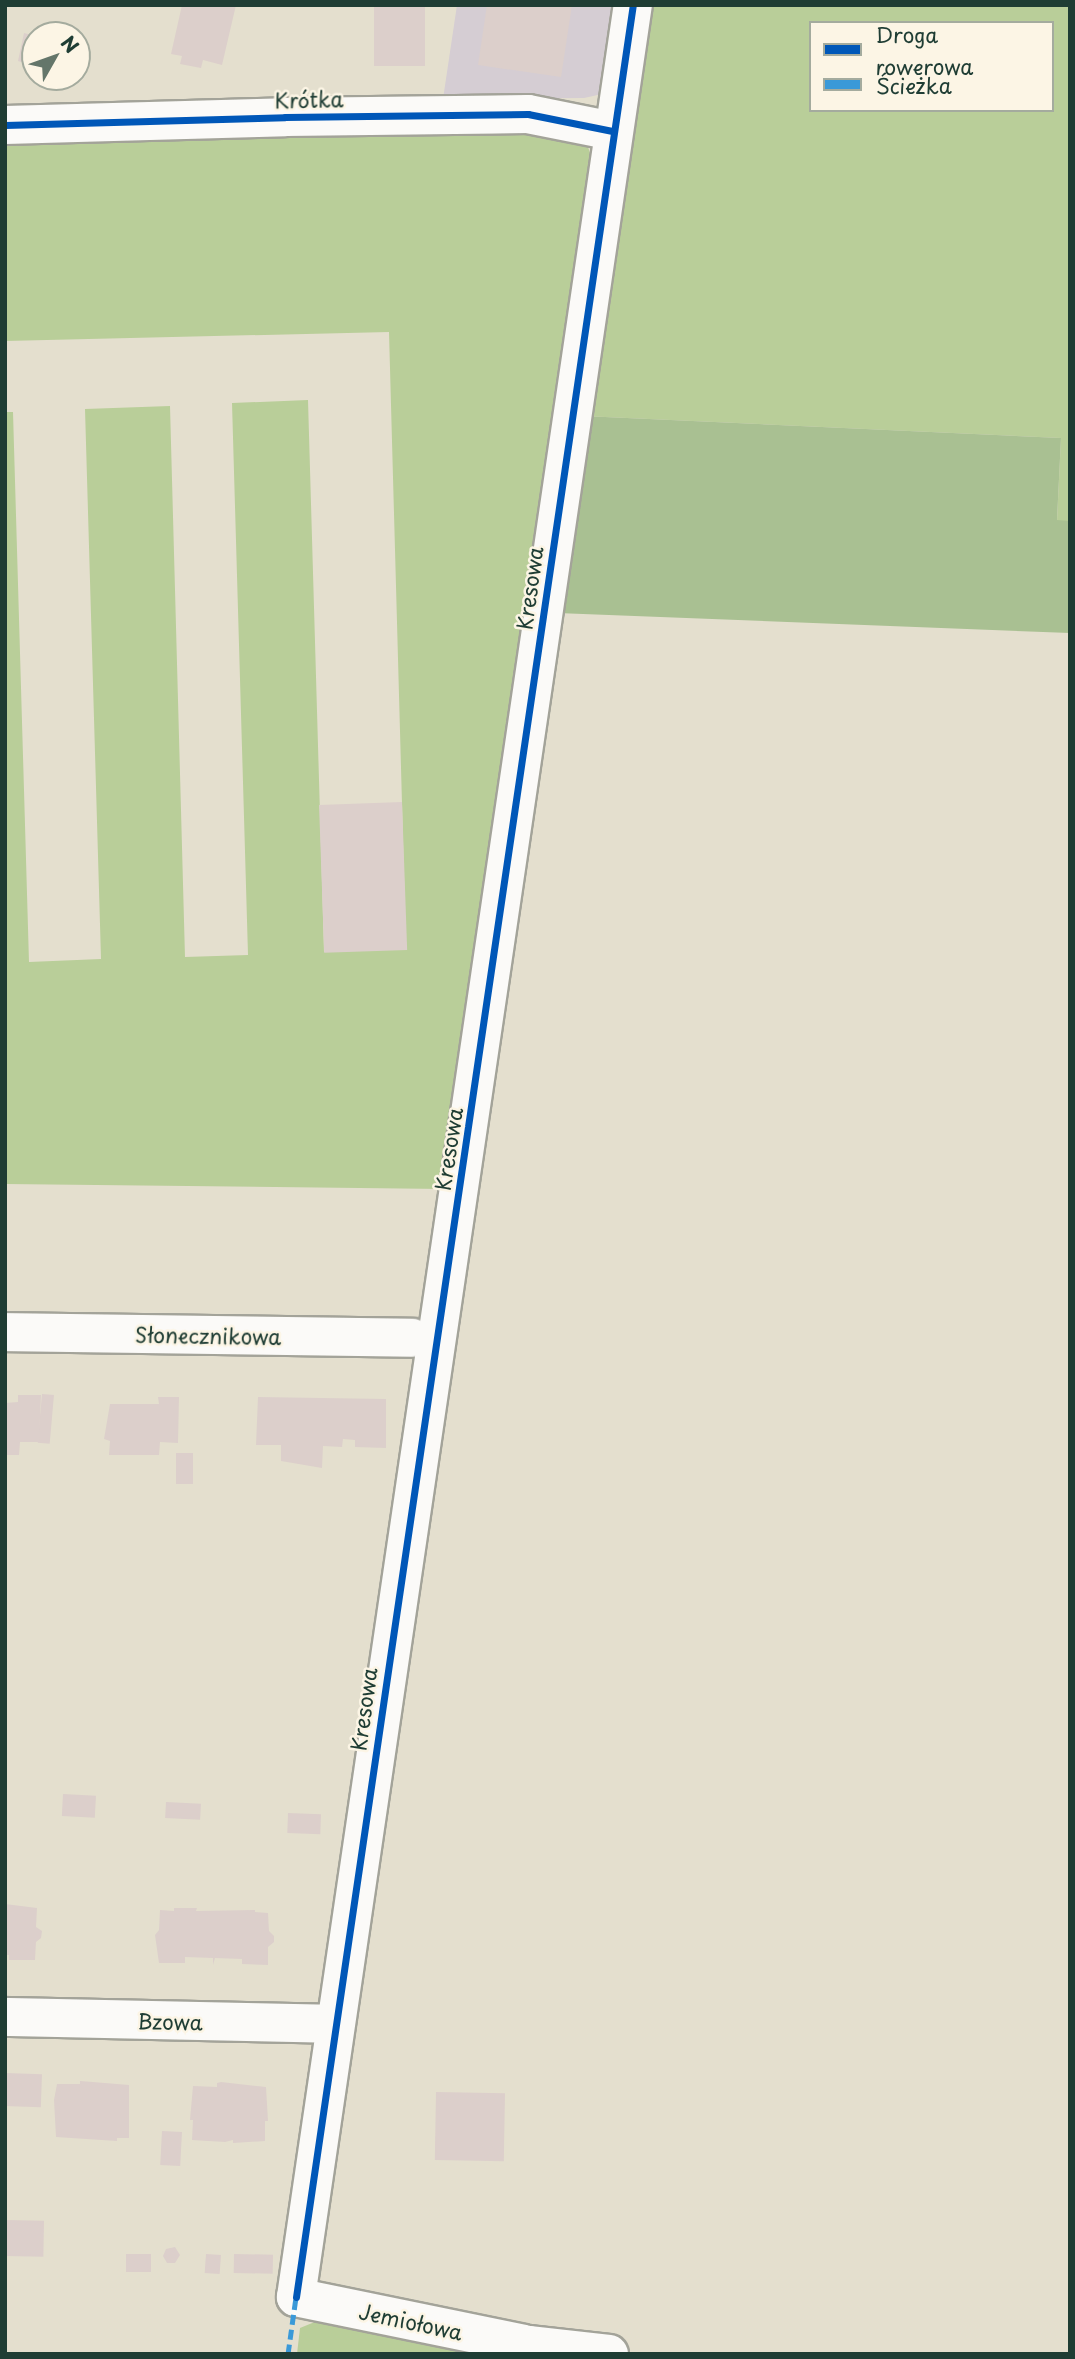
<!DOCTYPE html>
<html>
<head>
<meta charset="utf-8">
<style>
	body { margin:0 }
	#map { position:relative; width:1075px; height:2359px; overflow:hidden; background:#e4dfce; font-family:"Playpen Sans",sans-serif }
	div>[style] { position:absolute }
	.industrial>* { inset:0; background:#d5cdd3 }
	.green>* { inset:0; background:#b9ce99 }
	.forest>* { inset:0; background:#a9c092 }
	.building>* { inset:0; background:#dccfcb; transform-origin:0 0 }
	.roads { filter:drop-shadow(2px 0 #a3a399) drop-shadow(-2px 0 #a3a399) drop-shadow(0 2px #a3a399) drop-shadow(0 -2px #a3a399) }
	.minor>* { height:38px; margin:-19px; padding:0 19px; transform-origin:19px; border-radius:19px; background:#fbfaf8 }
	.quiet>* { height:5px; margin-top:-2.5px; transform-origin:0; background:repeating-linear-gradient(90deg,#3a99d8 0 10px,transparent 0 15px) }
	.cycleway>* { height:7px; margin:-3.5px; padding:0 3.5px; transform-origin:3.5px; border-radius:3.5px; background:#0057b8 }
	span { translate:-50% -50%; white-space:nowrap; text-align:center; line-height:1.15; -webkit-text-stroke:5px #fcf5e5; paint-order:stroke }
	.street-label { font-size:21px; color:#1f3d34 }
	.frame { position:absolute; inset:0; border:7px solid #1f3d34; pointer-events:none }
	.legend { position:absolute; left:809px; top:21px; width:245px; height:91px; box-sizing:border-box; background:#fcf5e5; border:2px solid #a4ab9e; margin:0; padding:9px 12px; list-style:none; font-size:21px; color:#1f3d34 }
	.legend li { display:flex; align-items:center; gap:14px; height:35px }
	.legend b { width:35px; border:2px solid #a4ab9e }
	.north { position:absolute; left:21px; top:21px; width:70px; height:70px; box-sizing:border-box; background:#fcf5e5; border:2px solid #a4ab9e; border-radius:50%; rotate:50deg; font-size:19px; font-weight:700; line-height:28px; text-align:center; color:#1f3d34 }
	.north::after { content:''; display:block; margin:auto; width:24px; height:32px; background:#64766a; clip-path:polygon(50% 0,100% 100%,50% 72%,0 100%) }
</style>
</head>
<body>
<div id="map">
	<div class="industrial">
		<div style="clip-path:polygon(457px 5px,615px 5px,602px 94px,584px 98px,443px 99px)"></div>
	</div>
	<div class="green">
		<div style="clip-path:polygon(evenodd,649px 5px,1070px 5px,1070px 521px,1057px 521px,1061px 438px,583px 416px,649px 5px,811px 23px,1052px 23px,1052px 110px,811px 110px,811px 23px)"></div>
		<div style="clip-path:polygon(287px 133px,565px 134px,588px 147px,595px 167px,444px 1189px,5px 1184px,5px 412px,13px 412px,29px 962px,101px 959px,85px 409px,170px 406px,185px 957px,248px 955px,232px 403px,308px 400px,324px 952px,406px 949px,389px 332px,5px 341px,5px 139px)"></div>
		<div style="clip-path:polygon(322px 2319px,539px 2354px,297px 2354px,300px 2328px)"></div>
	</div>
	<div class="forest">
		<div style="clip-path:polygon(583px 416px,1061px 438px,1057px 520px,1070px 521px,1070px 633px,557px 613px)"></div>
	</div>
	<div class="building">
		<div style="clip-path:polygon(182px 5px,236px 5px,222px 65px,203px 60px,201px 68px,180px 64px,182px 56px,171px 54px)"></div>
		<div style="left:374px;top:5px;width:51px;height:61px"></div>
		<div style="clip-path:polygon(487px 5px,572px 5px,561px 77px,478px 65px)"></div>
		<div style="clip-path:polygon(24px 33px,35px 36px,35px 66px,18px 61px)"></div>
		<div style="left:402px;top:802px;width:148px;height:83px;rotate:88deg"></div>
		<div style="left:42px;top:1394px;width:12px;height:49px;rotate:5deg"></div>
		<div style="clip-path:polygon(18px 1395px,41px 1395px,39px 1442px,20px 1442px,19px 1455px,5px 1455px,5px 1403px,18px 1402px)"></div>
		<div style="clip-path:polygon(158px 1397px,179px 1397px,178px 1443px,160px 1442px,159px 1455px,109px 1455px,110px 1441px,104px 1439px,110px 1404px,159px 1404px)"></div>
		<div style="clip-path:polygon(258px 1397px,386px 1399px,386px 1448px,355px 1447px,355px 1440px,343px 1439px,342px 1447px,323px 1446px,322px 1468px,281px 1461px,281px 1445px,256px 1445px)"></div>
		<div style="left:176px;top:1453px;width:17px;height:31px"></div>
		<div style="left:63px;top:1794px;width:33px;height:22px;rotate:3deg"></div>
		<div style="left:166px;top:1802px;width:35px;height:16px;rotate:3deg"></div>
		<div style="left:288px;top:1813px;width:33px;height:20px;rotate:2deg"></div>
		<div style="clip-path:polygon(5px 1904px,37px 1908px,36px 1927px,42px 1931px,41px 1938px,36px 1942px,35px 1960px,9px 1960px,9px 1955px,5px 1955px)"></div>
		<div style="clip-path:polygon(174px 1908px,197px 1908px,196px 1911px,255px 1910px,255px 1912px,268px 1913px,269px 1931px,274px 1936px,274px 1942px,268px 1947px,268px 1965px,242px 1964px,242px 1959px,215px 1958px,213px 1965px,213px 1958px,185px 1957px,185px 1963px,159px 1963px,155px 1935px,159px 1930px,160px 1910px,174px 1911px)"></div>
		<div style="left:5px;top:2073px;width:37px;height:33px;rotate:2deg"></div>
		<div style="clip-path:polygon(80px 2081px,129px 2085px,129px 2138px,117px 2138px,117px 2141px,56px 2137px,54px 2100px,57px 2084px,80px 2084px)"></div>
		<div style="clip-path:polygon(221px 2082px,266px 2087px,268px 2121px,265px 2121px,265px 2141px,233px 2143px,233px 2140px,225px 2142px,192px 2140px,193px 2120px,190px 2120px,193px 2086px,217px 2087px,217px 2083px)"></div>
		<div style="left:436px;top:2092px;width:69px;height:68px;rotate:1deg"></div>
		<div style="left:162px;top:2131px;width:20px;height:34px;rotate:3deg"></div>
		<div style="left:5px;top:2220px;width:39px;height:36px;rotate:1deg"></div>
		<div style="clip-path:polygon(175px 2247px,180px 2255px,175px 2263px,167px 2263px,163px 2256px,166px 2249px)"></div>
		<div style="left:126px;top:2254px;width:25px;height:18px"></div>
		<div style="left:206px;top:2254px;width:15px;height:19px;rotate:4deg"></div>
		<div style="left:234px;top:2254px;width:39px;height:19px;rotate:1deg"></div>
	</div>
	<div class="roads">
		<div class="minor">
			<div style="left:5px;top:125px;width:280px;rotate:-1.6deg"></div>
			<div style="left:285px;top:117px;width:243px;rotate:-0.7deg"></div>
			<div style="left:528px;top:114px;width:86px;rotate:11.4deg"></div>
			<div style="left:5px;top:1332px;width:407px;rotate:0.8deg"></div>
			<div style="left:5px;top:2017px;width:329px;rotate:1.2deg"></div>
			<div style="left:609px;top:2354px;width:81px;rotate:-173.6deg"></div>
			<div style="left:529px;top:2345px;width:238px;rotate:-168.4deg"></div>
			<div style="left:296px;top:2297px;width:2317px;rotate:-81.64deg"></div>
		</div>
	</div>
	<div class="quiet">
		<div style="left:288px;top:2354px;width:58px;rotate:-82deg"></div>
	</div>
	<div class="cycleway">
		<div style="left:5px;top:125px;width:280px;rotate:-1.6deg"></div>
		<div style="left:285px;top:117px;width:243px;rotate:-0.7deg"></div>
		<div style="left:528px;top:114px;width:86px;rotate:11.4deg"></div>
		<div style="left:296px;top:2297px;width:2317px;rotate:-81.64deg"></div>
	</div>
	<div class="street-label">
		<span style="left:309px;top:99px;rotate:-1deg">Krótka</span>
		<span style="left:529px;top:588px;rotate:-82deg">Kresowa</span>
		<span style="left:448px;top:1149px;rotate:-81deg">Kresowa</span>
		<span style="left:208px;top:1335px;rotate:1deg">Słonecznikowa</span>
		<span style="left:363px;top:1709px;rotate:-82deg">Kresowa</span>
		<span style="left:170px;top:2021px;rotate:1deg">Bzowa</span>
		<span style="left:411px;top:2321px;rotate:12deg">Jemiołowa</span>
	</div>
	<div class="frame"></div>
	<ul class="legend">
	<li><b style="height:9px;background:#0057b8"></b>Droga rowerowa</li>
	<li><b style="height:9px;background:#3a99d8"></b>Ścieżka</li>
	</ul>
	<div class="north">N</div>
</div>
</body>
</html>
